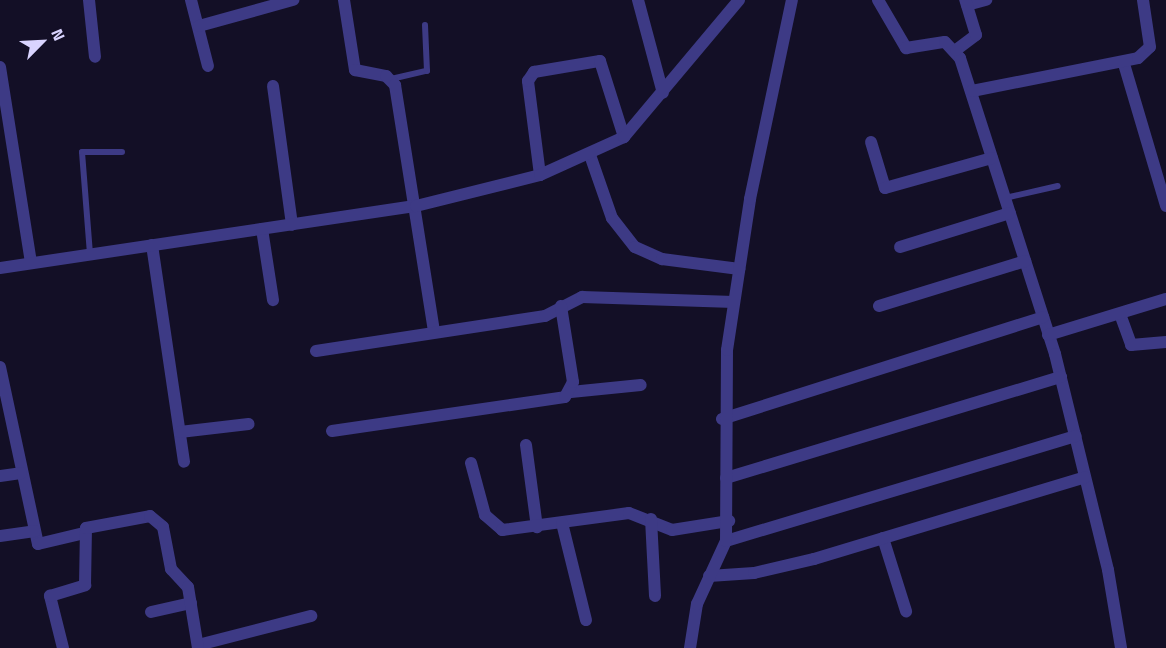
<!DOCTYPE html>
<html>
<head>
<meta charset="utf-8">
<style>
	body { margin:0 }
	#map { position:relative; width:1166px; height:648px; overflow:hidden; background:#130f26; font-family:"Titillium Web",sans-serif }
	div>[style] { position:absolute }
	.lane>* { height:6px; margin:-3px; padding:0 3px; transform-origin:3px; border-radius:3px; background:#3d3a85 }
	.street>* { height:12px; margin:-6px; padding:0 6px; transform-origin:6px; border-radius:6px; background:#3d3a85 }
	span { translate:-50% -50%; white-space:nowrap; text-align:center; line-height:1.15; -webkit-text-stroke:4.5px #130f26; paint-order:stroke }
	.north { position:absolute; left:12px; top:12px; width:60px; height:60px; -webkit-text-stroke:4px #130f26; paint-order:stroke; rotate:66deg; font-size:16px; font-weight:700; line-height:24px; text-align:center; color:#d9d4ff }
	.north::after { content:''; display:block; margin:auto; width:21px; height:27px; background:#d9d4ff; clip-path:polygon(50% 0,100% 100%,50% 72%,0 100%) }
</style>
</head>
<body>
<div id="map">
	<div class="lane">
		<div style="left:391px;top:79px;width:37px;rotate:-13deg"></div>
		<div style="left:427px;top:71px;width:46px;rotate:-92.5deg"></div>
		<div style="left:1005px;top:198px;width:54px;rotate:-12.8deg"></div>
		<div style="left:90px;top:254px;width:102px;rotate:-94.5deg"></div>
		<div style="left:82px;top:152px;width:40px"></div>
	</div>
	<div class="street">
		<div style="left:89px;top:0;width:57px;rotate:84deg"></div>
		<div style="left:191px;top:0;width:68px;rotate:75.6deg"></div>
		<div style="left:344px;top:0;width:71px;rotate:81.1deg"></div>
		<div style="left:355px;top:70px;width:32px;rotate:11deg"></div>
		<div style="left:386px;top:76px;width:13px;rotate:45deg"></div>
		<div style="left:395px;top:85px;width:248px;rotate:81deg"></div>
		<div style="left:638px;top:0;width:96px;rotate:75deg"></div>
		<div style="left:878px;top:0;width:56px;rotate:59.7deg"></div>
		<div style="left:906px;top:48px;width:39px;rotate:-9deg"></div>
		<div style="left:945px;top:42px;width:22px;rotate:47deg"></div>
		<div style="left:960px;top:58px;width:311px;rotate:72.2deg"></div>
		<div style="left:1055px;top:354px;width:222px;rotate:76.2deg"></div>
		<div style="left:1108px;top:570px;width:79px;rotate:80.5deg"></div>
		<div style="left:967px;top:5px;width:20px;rotate:-15deg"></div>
		<div style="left:199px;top:26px;width:98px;rotate:-15.5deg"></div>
		<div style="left:956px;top:50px;width:25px;rotate:-37deg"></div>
		<div style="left:976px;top:35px;width:37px;rotate:-107deg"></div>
		<div style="left:1124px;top:64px;width:148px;rotate:73.5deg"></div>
		<div style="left:0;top:67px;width:198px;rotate:81deg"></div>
		<div style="left:273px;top:86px;width:140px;rotate:82.2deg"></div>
		<div style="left:972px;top:91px;width:169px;rotate:-11.2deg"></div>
		<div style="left:1138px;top:58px;width:16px;rotate:-43deg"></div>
		<div style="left:1150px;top:47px;width:48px;rotate:-98.5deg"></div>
		<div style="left:871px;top:142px;width:48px;rotate:73.1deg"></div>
		<div style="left:885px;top:188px;width:111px;rotate:-15.7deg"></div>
		<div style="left:590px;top:155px;width:67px;rotate:70.8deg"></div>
		<div style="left:612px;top:218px;width:37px;rotate:52deg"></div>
		<div style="left:635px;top:247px;width:30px;rotate:24deg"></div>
		<div style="left:662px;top:259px;width:78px;rotate:7.4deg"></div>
		<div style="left:540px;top:175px;width:95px;rotate:-97.3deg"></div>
		<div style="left:528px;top:81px;width:11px;rotate:-56deg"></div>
		<div style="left:534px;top:72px;width:67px;rotate:-9.5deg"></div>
		<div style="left:600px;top:61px;width:80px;rotate:72.5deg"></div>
		<div style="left:262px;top:229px;width:72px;rotate:81.2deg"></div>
		<div style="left:152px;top:245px;width:219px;rotate:81.6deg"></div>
		<div style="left:900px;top:247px;width:115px;rotate:-17.2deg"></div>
		<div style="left:0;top:268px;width:421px;rotate:-8.5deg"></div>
		<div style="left:416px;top:206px;width:128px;rotate:-14deg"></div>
		<div style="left:540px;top:175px;width:92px;rotate:-24.3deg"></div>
		<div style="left:624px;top:137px;width:179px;rotate:-50deg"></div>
		<div style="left:879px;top:306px;width:153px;rotate:-17.1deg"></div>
		<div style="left:1120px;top:314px;width:33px;rotate:70deg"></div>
		<div style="left:1131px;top:345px;width:35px;rotate:-5deg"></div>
		<div style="left:1048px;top:335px;width:123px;rotate:-17deg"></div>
		<div style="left:316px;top:351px;width:232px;rotate:-8.7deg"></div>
		<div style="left:545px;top:316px;width:42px;rotate:-27.2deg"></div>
		<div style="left:582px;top:297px;width:152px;rotate:1.9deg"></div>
		<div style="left:0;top:367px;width:181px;rotate:77.9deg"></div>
		<div style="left:38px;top:544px;width:47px;rotate:-13.4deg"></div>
		<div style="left:571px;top:392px;width:70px;rotate:-5.7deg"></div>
		<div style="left:722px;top:419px;width:337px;rotate:-17.6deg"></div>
		<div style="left:332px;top:431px;width:235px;rotate:-8.3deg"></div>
		<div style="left:565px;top:397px;width:17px;rotate:-62deg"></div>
		<div style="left:573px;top:382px;width:77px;rotate:-99deg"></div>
		<div style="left:180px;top:432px;width:69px;rotate:-6.6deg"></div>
		<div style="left:526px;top:445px;width:83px;rotate:82.4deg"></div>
		<div style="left:471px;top:463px;width:54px;rotate:74.9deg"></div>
		<div style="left:485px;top:515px;width:23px;rotate:41deg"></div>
		<div style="left:502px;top:530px;width:128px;rotate:-7.6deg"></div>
		<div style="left:629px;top:513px;width:46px;rotate:21.6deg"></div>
		<div style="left:672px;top:530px;width:58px;rotate:-9deg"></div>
		<div style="left:0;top:476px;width:21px;rotate:-8deg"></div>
		<div style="left:726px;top:478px;width:350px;rotate:-16.8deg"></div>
		<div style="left:651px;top:519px;width:77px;rotate:87deg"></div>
		<div style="left:562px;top:523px;width:100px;rotate:76.1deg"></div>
		<div style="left:0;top:536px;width:35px;rotate:-8deg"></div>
		<div style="left:883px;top:538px;width:77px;rotate:72.5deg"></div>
		<div style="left:726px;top:541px;width:365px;rotate:-16.7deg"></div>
		<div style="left:709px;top:576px;width:45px;rotate:-3.8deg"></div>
		<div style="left:754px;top:573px;width:62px;rotate:-13.1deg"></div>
		<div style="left:814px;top:559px;width:283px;rotate:-16.8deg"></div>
		<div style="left:151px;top:612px;width:41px;rotate:-12.7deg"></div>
		<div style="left:198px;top:645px;width:117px;rotate:-14.4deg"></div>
		<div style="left:63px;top:648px;width:54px;rotate:-104deg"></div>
		<div style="left:50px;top:596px;width:37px;rotate:-17deg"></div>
		<div style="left:85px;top:585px;width:57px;rotate:-89deg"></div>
		<div style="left:86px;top:528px;width:65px;rotate:-10.6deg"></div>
		<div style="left:150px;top:516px;width:17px;rotate:40deg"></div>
		<div style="left:163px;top:527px;width:43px;rotate:79.2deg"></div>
		<div style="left:171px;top:569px;width:25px;rotate:47deg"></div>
		<div style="left:188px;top:587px;width:62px;rotate:80.7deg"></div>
		<div style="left:690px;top:648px;width:45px;rotate:-81deg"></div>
		<div style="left:697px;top:604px;width:69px;rotate:-65.3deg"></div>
		<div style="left:726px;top:541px;width:191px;rotate:-89.7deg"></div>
		<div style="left:727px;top:350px;width:153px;rotate:-81.3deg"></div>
		<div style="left:750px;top:199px;width:203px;rotate:-78.1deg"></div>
	</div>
	<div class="north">N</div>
</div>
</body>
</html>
